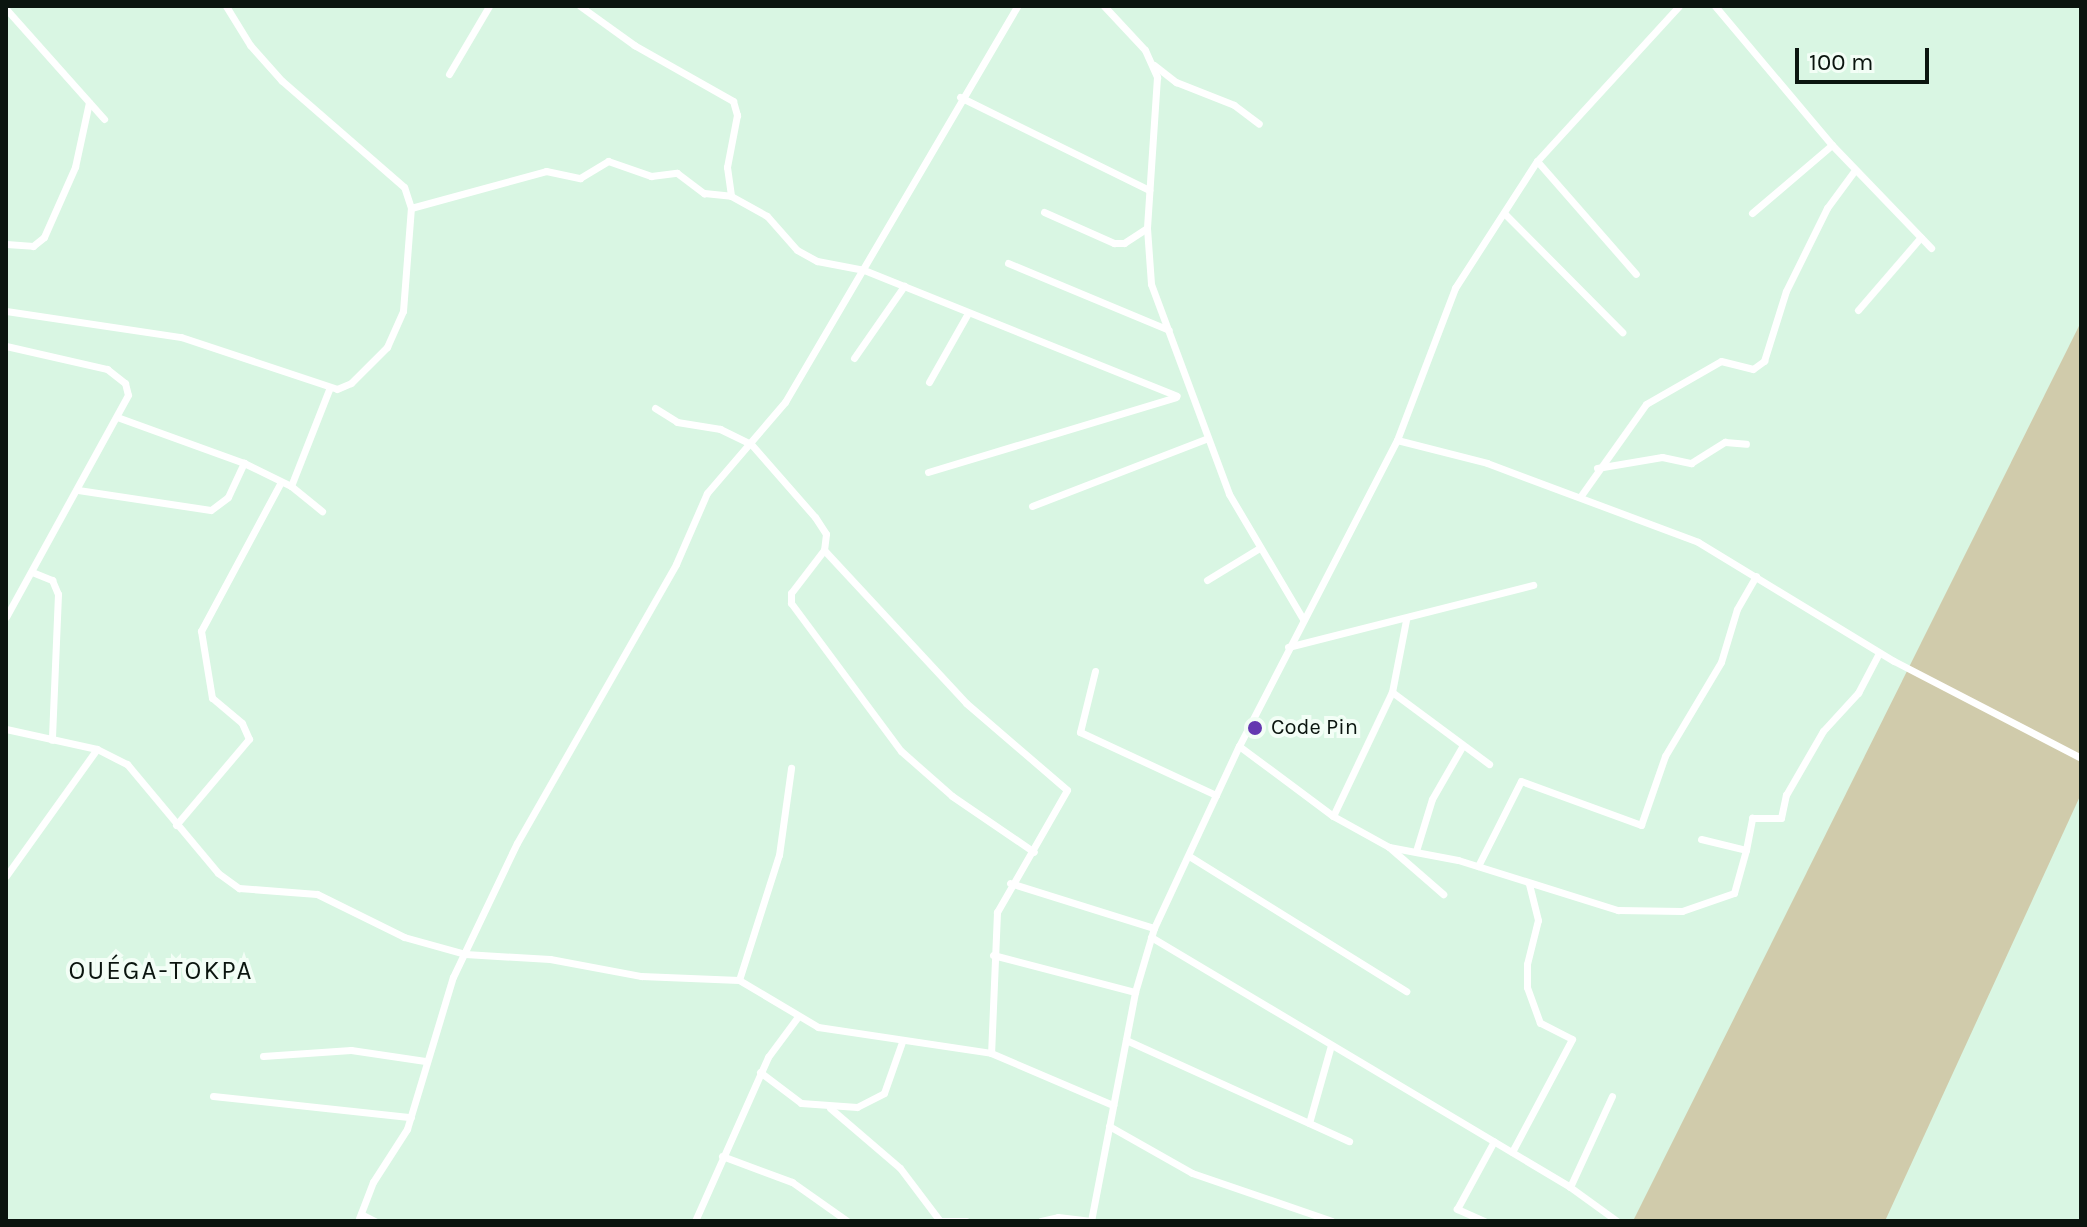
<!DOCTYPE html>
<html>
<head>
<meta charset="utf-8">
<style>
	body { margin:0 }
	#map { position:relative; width:2087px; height:1227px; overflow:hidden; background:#d9f6e3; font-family:Karla,sans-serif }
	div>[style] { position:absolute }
	.green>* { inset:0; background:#d0cbab }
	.street>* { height:7px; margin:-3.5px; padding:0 3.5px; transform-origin:3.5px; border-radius:3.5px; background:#fff }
	.dots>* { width:22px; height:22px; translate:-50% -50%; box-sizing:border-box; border:4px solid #f3fef6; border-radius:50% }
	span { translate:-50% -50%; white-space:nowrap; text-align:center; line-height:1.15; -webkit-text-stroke:8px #f3fef6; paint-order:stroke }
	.poi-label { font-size:22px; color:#0b150f }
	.left { translate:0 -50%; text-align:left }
	.quarter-label { font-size:26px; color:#0b150f; letter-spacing:2px }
	.frame { position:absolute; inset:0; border:8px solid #0b150f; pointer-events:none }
	.scale { position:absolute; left:1795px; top:48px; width:134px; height:36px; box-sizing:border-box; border:4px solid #0b150f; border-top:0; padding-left:10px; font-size:24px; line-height:28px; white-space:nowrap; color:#0b150f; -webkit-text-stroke:6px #f3fef6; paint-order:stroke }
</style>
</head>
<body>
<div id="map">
	<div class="green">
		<div style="clip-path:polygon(2081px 322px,2081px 794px,1885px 1221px,1633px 1221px)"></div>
	</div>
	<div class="street">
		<div style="left:580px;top:6px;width:67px;rotate:35.8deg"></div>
		<div style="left:634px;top:45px;width:114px;rotate:29.5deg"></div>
		<div style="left:733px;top:101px;width:15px;rotate:74deg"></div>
		<div style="left:737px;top:115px;width:53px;rotate:100.9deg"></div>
		<div style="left:727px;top:167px;width:29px;rotate:82deg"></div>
		<div style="left:1104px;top:6px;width:60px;rotate:47deg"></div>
		<div style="left:1145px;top:50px;width:30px;rotate:66deg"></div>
		<div style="left:1157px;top:77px;width:151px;rotate:93.8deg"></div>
		<div style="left:1147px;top:228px;width:56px;rotate:85.9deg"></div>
		<div style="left:1151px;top:284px;width:224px;rotate:69.6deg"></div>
		<div style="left:1229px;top:494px;width:145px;rotate:59.4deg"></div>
		<div style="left:1715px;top:6px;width:182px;rotate:49.9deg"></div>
		<div style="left:1832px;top:145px;width:143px;rotate:46.1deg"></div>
		<div style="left:7px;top:10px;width:146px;rotate:48.3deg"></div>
		<div style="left:1154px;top:65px;width:28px;rotate:38deg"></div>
		<div style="left:1176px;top:82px;width:62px;rotate:21.6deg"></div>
		<div style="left:1234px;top:105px;width:31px;rotate:37deg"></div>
		<div style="left:449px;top:74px;width:79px;rotate:-59.5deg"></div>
		<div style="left:960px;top:97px;width:211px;rotate:26.2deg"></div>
		<div style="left:1537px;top:161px;width:150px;rotate:48.8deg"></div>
		<div style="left:411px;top:208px;width:140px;rotate:-15.3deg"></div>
		<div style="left:546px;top:171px;width:35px;rotate:12deg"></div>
		<div style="left:580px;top:178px;width:33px;rotate:-31deg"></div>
		<div style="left:608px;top:161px;width:46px;rotate:19.2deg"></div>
		<div style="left:651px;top:176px;width:26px;rotate:-7deg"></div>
		<div style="left:677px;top:173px;width:34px;rotate:37deg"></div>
		<div style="left:704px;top:193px;width:27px;rotate:6deg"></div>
		<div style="left:731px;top:196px;width:41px;rotate:29.1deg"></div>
		<div style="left:767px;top:216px;width:45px;rotate:48.6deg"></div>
		<div style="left:797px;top:250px;width:23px;rotate:29deg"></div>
		<div style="left:817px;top:261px;width:48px;rotate:10.8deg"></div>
		<div style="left:864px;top:270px;width:337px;rotate:21.9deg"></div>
		<div style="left:1044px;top:212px;width:77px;rotate:23.9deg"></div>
		<div style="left:1114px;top:243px;width:10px"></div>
		<div style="left:1124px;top:243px;width:27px;rotate:-33deg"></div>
		<div style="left:1504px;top:213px;width:168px;rotate:45.2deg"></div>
		<div style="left:1752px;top:213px;width:105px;rotate:-40.4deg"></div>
		<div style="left:6px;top:244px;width:27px;rotate:4deg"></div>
		<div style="left:33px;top:246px;width:14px;rotate:-39deg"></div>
		<div style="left:44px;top:237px;width:77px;rotate:-66.1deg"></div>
		<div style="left:75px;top:167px;width:66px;rotate:-77.8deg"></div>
		<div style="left:1008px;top:263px;width:174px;rotate:22.6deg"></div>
		<div style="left:1858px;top:310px;width:96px;rotate:-49.2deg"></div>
		<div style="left:6px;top:311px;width:177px;rotate:8.5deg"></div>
		<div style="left:181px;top:337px;width:164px;rotate:18.4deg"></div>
		<div style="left:337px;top:389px;width:15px;rotate:-23deg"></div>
		<div style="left:351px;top:383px;width:51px;rotate:-45deg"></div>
		<div style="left:387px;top:347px;width:39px;rotate:-66deg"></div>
		<div style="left:403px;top:311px;width:103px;rotate:-85.6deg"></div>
		<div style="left:411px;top:208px;width:22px;rotate:-108deg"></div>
		<div style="left:404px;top:187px;width:162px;rotate:-139deg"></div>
		<div style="left:282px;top:81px;width:48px;rotate:-131.6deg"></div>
		<div style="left:250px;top:45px;width:46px;rotate:-121.6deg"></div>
		<div style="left:6px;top:346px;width:104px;rotate:12.8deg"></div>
		<div style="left:107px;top:369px;width:23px;rotate:38deg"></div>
		<div style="left:125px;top:383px;width:12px;rotate:76deg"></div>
		<div style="left:128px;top:395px;width:253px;rotate:118.8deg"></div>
		<div style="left:854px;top:358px;width:88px;rotate:-55.2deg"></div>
		<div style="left:929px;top:382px;width:79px;rotate:-60.5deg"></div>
		<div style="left:655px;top:408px;width:26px;rotate:32deg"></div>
		<div style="left:677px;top:422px;width:44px;rotate:9.2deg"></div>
		<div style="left:720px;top:429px;width:34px;rotate:26deg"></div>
		<div style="left:751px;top:444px;width:97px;rotate:48.8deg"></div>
		<div style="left:815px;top:517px;width:20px;rotate:57deg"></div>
		<div style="left:826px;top:534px;width:16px;rotate:97deg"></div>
		<div style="left:824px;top:550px;width:54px;rotate:127.5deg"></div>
		<div style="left:791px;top:593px;width:10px;rotate:90deg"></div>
		<div style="left:791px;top:603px;width:184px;rotate:53.4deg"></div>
		<div style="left:901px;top:751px;width:68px;rotate:41.4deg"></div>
		<div style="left:952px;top:796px;width:99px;rotate:34.3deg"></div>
		<div style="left:117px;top:417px;width:135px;rotate:19.9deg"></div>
		<div style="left:244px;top:463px;width:52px;rotate:26.1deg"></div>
		<div style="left:291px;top:486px;width:40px;rotate:39deg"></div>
		<div style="left:1397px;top:440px;width:93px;rotate:14.3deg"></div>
		<div style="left:1487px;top:463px;width:225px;rotate:20.5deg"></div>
		<div style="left:1698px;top:542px;width:229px;rotate:31.3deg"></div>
		<div style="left:1894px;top:661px;width:211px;rotate:27.4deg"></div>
		<div style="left:1597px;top:468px;width:66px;rotate:-9.6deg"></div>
		<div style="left:1662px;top:457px;width:30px;rotate:12deg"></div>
		<div style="left:1691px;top:463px;width:40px;rotate:-32deg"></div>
		<div style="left:1725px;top:442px;width:21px;rotate:5deg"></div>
		<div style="left:928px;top:472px;width:259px;rotate:-16.8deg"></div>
		<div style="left:291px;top:486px;width:106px;rotate:-68.5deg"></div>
		<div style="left:78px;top:490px;width:134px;rotate:8.6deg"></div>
		<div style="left:211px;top:510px;width:21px;rotate:-37deg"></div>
		<div style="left:228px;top:497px;width:38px;rotate:-65deg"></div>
		<div style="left:1580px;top:497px;width:114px;rotate:-54.6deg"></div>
		<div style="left:1646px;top:404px;width:86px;rotate:-29.8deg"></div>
		<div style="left:1721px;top:361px;width:33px;rotate:14deg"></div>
		<div style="left:1753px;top:369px;width:14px;rotate:-36deg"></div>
		<div style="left:1764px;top:361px;width:73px;rotate:-72.6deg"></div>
		<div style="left:1786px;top:291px;width:93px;rotate:-63.7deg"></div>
		<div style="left:1827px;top:208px;width:47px;rotate:-53.6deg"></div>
		<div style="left:1032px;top:506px;width:186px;rotate:-21.1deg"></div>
		<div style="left:824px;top:550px;width:209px;rotate:47.1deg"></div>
		<div style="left:966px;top:703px;width:133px;rotate:40.7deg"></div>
		<div style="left:1067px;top:790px;width:141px;rotate:119.8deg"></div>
		<div style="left:997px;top:912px;width:141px;rotate:92.4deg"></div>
		<div style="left:32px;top:572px;width:22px;rotate:22deg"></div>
		<div style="left:52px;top:580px;width:15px;rotate:67deg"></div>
		<div style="left:58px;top:594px;width:146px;rotate:92.4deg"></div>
		<div style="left:1207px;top:580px;width:60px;rotate:-31.3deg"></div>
		<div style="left:1288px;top:647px;width:253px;rotate:-14.2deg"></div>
		<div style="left:1095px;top:671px;width:63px;rotate:103.8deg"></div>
		<div style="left:1080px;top:732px;width:150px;rotate:24.9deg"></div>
		<div style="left:1392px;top:692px;width:121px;rotate:36.6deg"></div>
		<div style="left:6px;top:729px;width:93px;rotate:12.4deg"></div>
		<div style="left:97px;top:749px;width:34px;rotate:27deg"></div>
		<div style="left:127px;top:764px;width:142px;rotate:50.1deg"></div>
		<div style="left:218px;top:873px;width:26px;rotate:36deg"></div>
		<div style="left:239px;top:888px;width:78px;rotate:4.4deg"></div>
		<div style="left:317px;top:894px;width:97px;rotate:26.3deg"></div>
		<div style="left:404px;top:937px;width:63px;rotate:15.6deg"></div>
		<div style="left:465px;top:954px;width:85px;rotate:3.4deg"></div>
		<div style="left:550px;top:959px;width:93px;rotate:10.6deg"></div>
		<div style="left:641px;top:976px;width:98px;rotate:2.3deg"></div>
		<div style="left:739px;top:980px;width:92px;rotate:30.7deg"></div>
		<div style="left:818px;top:1027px;width:175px;rotate:8.5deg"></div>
		<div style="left:991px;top:1053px;width:133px;rotate:23.1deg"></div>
		<div style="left:1239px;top:746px;width:117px;rotate:36.7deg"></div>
		<div style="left:1333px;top:816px;width:64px;rotate:29deg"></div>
		<div style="left:1389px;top:847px;width:72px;rotate:41deg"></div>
		<div style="left:1333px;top:816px;width:137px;rotate:-64.6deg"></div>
		<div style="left:1392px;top:692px;width:73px;rotate:-79deg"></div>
		<div style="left:176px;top:825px;width:113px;rotate:-49.7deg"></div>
		<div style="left:249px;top:739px;width:17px;rotate:-114deg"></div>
		<div style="left:242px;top:723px;width:39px;rotate:-140deg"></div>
		<div style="left:212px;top:698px;width:68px;rotate:-99.3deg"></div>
		<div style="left:201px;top:631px;width:169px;rotate:-61.8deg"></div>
		<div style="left:1701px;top:839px;width:46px;rotate:13.7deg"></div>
		<div style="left:1746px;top:850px;width:33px;rotate:-79deg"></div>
		<div style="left:1752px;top:818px;width:29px"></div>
		<div style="left:1781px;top:818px;width:24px;rotate:-78deg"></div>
		<div style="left:1786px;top:795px;width:74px;rotate:-60deg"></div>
		<div style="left:1823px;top:731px;width:52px;rotate:-47.4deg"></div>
		<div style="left:1858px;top:693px;width:45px;rotate:-62.3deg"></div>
		<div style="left:1389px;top:847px;width:70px;rotate:10.7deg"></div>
		<div style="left:1458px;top:860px;width:168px;rotate:17.4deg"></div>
		<div style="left:1618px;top:910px;width:64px;rotate:0.9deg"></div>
		<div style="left:1682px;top:911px;width:55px;rotate:-19.1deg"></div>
		<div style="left:1734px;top:893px;width:45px;rotate:-74.4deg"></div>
		<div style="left:1416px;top:851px;width:54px;rotate:-72.9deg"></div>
		<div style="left:1432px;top:799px;width:62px;rotate:-60.1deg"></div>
		<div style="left:1189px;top:856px;width:256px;rotate:31.9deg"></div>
		<div style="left:1478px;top:866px;width:95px;rotate:-63.2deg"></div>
		<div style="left:1521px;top:781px;width:128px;rotate:20.1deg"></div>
		<div style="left:1641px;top:825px;width:73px;rotate:-70.8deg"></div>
		<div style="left:1665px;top:756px;width:109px;rotate:-59.2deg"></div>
		<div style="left:1721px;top:662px;width:55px;rotate:-73.2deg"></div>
		<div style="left:1737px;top:609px;width:38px;rotate:-60deg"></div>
		<div style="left:6px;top:876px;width:156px;rotate:-54.4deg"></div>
		<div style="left:1010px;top:883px;width:151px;rotate:17.4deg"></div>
		<div style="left:1151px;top:937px;width:488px;rotate:30.8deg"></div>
		<div style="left:1570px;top:1187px;width:58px;rotate:35.9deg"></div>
		<div style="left:993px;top:955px;width:147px;rotate:14.6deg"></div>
		<div style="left:739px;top:980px;width:131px;rotate:-72.3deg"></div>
		<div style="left:779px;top:855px;width:88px;rotate:-82.1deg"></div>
		<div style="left:1126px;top:1040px;width:245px;rotate:24.4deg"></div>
		<div style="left:263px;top:1056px;width:88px;rotate:-3.9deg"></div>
		<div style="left:351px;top:1050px;width:75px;rotate:8.5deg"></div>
		<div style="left:760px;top:1072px;width:51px;rotate:37.1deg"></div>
		<div style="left:801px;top:1103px;width:56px;rotate:4.1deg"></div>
		<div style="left:857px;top:1107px;width:30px;rotate:-27deg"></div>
		<div style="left:884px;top:1093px;width:54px;rotate:-70.6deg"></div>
		<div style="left:213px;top:1096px;width:199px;rotate:6.1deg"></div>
		<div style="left:830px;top:1108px;width:92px;rotate:40.6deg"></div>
		<div style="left:900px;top:1168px;width:66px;rotate:53deg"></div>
		<div style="left:1309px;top:1123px;width:81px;rotate:-74.2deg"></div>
		<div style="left:1109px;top:1126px;width:95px;rotate:29.5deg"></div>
		<div style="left:1192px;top:1173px;width:148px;rotate:18.9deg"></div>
		<div style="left:1512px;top:1152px;width:128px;rotate:-62deg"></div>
		<div style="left:1572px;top:1039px;width:36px;rotate:-153deg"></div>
		<div style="left:1540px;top:1023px;width:38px;rotate:-110deg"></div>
		<div style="left:1527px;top:987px;width:23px;rotate:-90deg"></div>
		<div style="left:1527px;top:964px;width:45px;rotate:-76deg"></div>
		<div style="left:1538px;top:920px;width:37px;rotate:-104deg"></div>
		<div style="left:722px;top:1156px;width:75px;rotate:20.4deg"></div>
		<div style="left:792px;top:1182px;width:67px;rotate:35.3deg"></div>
		<div style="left:1570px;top:1187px;width:100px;rotate:-65.2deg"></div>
		<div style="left:361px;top:1214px;width:16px;rotate:27deg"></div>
		<div style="left:358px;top:1221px;width:42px;rotate:-69deg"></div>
		<div style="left:373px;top:1182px;width:63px;rotate:-57.3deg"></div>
		<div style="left:407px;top:1129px;width:159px;rotate:-73.2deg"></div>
		<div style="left:453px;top:977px;width:148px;rotate:-64.5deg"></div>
		<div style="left:517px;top:843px;width:321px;rotate:-60.3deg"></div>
		<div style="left:676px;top:564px;width:77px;rotate:-66.4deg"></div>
		<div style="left:707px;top:493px;width:120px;rotate:-49.4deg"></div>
		<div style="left:785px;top:402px;width:459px;rotate:-59.6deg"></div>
		<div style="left:695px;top:1221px;width:180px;rotate:-66deg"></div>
		<div style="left:768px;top:1057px;width:49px;rotate:-53.4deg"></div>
		<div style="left:938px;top:1221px;width:28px"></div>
		<div style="left:1041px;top:1221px;width:17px;rotate:-13deg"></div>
		<div style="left:1058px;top:1217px;width:31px;rotate:7deg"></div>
		<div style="left:1091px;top:1221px;width:233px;rotate:-79.1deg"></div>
		<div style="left:1135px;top:992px;width:67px;rotate:-73.5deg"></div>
		<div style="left:1154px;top:928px;width:201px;rotate:-65deg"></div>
		<div style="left:1239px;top:746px;width:344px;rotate:-62.7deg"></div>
		<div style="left:1397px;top:440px;width:163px;rotate:-69.1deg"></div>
		<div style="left:1455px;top:288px;width:151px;rotate:-57.2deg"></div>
		<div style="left:1537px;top:161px;width:210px;rotate:-47.5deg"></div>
		<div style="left:1484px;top:1221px;width:30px;rotate:-156deg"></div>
		<div style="left:1457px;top:1209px;width:77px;rotate:-61.4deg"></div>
	</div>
	<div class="dots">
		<div style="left:1255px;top:728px;background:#6438b0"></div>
	</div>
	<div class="poi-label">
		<span class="left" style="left:1271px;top:728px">Code Pin</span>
	</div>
	<div class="quarter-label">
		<span style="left:161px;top:971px">OUÉGA-TOKPA</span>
	</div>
	<div class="frame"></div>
	<div class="scale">100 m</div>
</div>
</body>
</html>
